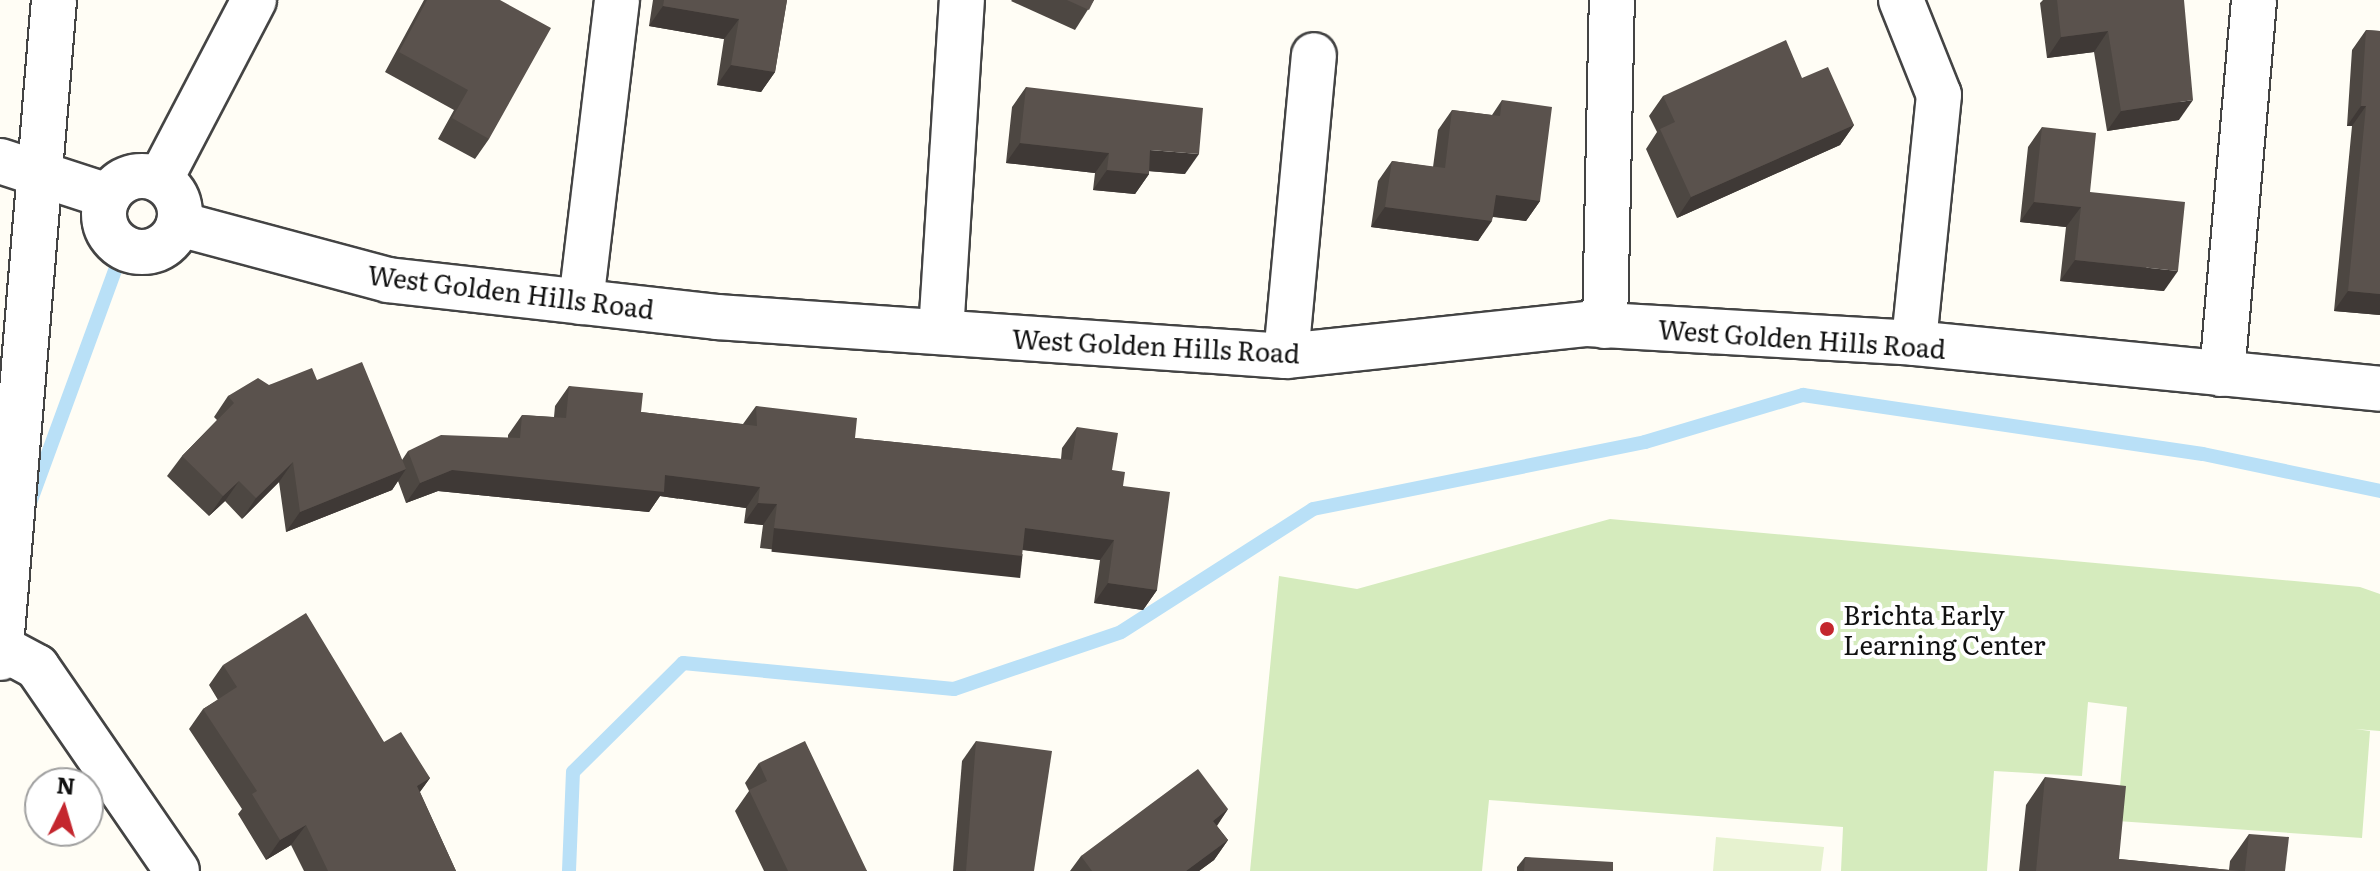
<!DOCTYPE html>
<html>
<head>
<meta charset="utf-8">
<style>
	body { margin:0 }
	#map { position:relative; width:2380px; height:871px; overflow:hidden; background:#fffdf5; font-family:Literata,serif }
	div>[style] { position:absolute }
	.green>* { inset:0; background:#d5ebbd }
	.pitch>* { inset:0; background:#e6f2cf }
	.stream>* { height:14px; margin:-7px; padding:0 7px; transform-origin:7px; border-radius:7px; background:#b9e0f7 }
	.roads { filter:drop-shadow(2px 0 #444) drop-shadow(-2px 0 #444) drop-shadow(0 2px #444) drop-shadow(0 -2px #444) }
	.minor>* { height:44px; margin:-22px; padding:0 22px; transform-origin:22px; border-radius:22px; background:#fff }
	.minor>.ring { margin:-22px; padding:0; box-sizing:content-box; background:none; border:44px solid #fff; border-radius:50% }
	.wall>* { inset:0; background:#4d4742 }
	.shaded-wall>* { inset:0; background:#3f3936; transform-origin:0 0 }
	.building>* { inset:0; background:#5a524d }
	.dots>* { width:22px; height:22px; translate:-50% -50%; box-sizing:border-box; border:4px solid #fff; border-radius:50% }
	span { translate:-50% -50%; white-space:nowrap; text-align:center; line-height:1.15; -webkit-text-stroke:8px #fff; paint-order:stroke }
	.street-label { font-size:26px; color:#111 }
	.poi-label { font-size:26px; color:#111 }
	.left { translate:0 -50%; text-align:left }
	.north { position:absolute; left:24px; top:767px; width:80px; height:80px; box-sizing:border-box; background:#fff; border:2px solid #a0a0a0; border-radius:50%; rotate:5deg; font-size:22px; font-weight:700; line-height:32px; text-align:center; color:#111 }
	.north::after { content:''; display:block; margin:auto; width:28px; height:36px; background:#c4262e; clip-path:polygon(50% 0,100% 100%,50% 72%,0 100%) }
</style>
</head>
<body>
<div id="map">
	<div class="green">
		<div style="clip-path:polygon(1610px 519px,2360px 587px,2380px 594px,2380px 731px,2355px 729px,2370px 731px,2362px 838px,2117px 821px,2127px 707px,2088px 702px,2082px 776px,1994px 771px,1987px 871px,1841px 871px,1843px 827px,1489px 800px,1482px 871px,1250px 871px,1279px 576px,1357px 589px)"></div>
	</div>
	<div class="pitch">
		<div style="clip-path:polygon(1716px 837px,1824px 847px,1821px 871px,1713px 871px)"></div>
	</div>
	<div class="stream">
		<div style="left:31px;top:500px;width:245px;rotate:-69.9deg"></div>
		<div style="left:569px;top:871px;width:99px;rotate:-87.7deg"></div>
		<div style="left:573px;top:772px;width:155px;rotate:-44.7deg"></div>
		<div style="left:683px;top:663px;width:272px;rotate:5.5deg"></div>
		<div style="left:954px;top:689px;width:176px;rotate:-18.8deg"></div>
		<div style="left:1121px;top:632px;width:228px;rotate:-32.6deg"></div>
		<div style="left:1313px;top:509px;width:339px;rotate:-11.4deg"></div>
		<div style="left:1645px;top:442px;width:165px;rotate:-16.6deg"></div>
		<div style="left:1803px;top:395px;width:404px;rotate:8.4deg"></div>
		<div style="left:2203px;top:454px;width:181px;rotate:11.8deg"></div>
	</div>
	<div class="roads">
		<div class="minor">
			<div style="left:1901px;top:0;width:102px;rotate:68.2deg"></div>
			<div style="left:1939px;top:95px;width:249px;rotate:95.8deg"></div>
			<div style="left:0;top:161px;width:114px;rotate:18deg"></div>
			<div class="ring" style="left:104px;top:176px;width:32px;height:32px"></div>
			<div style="left:160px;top:180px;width:203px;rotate:-62.4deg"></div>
			<div style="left:179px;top:224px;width:216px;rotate:15deg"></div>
			<div style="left:388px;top:280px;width:331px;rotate:6.4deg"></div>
			<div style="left:717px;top:317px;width:570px;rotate:3.92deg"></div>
			<div style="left:1286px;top:356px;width:303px;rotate:-6.1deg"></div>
			<div style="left:1587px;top:324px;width:328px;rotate:3.3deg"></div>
			<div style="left:1914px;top:343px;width:468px;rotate:5.6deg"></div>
			<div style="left:581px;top:302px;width:304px;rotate:-83.2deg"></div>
			<div style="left:1605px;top:326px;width:326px;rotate:-88.8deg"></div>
			<div style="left:941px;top:332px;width:333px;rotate:-86.4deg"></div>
			<div style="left:1286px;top:356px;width:302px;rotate:-84.7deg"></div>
			<div style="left:2222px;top:374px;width:375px;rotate:-85.1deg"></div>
			<div style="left:0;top:647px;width:42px;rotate:28.4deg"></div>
			<div style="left:37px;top:667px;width:247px;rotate:55.5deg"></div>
			<div style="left:0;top:658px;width:660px;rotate:-85.31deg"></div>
		</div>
	</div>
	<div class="wall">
		<div style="clip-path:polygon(424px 0,500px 0,489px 139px,475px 159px,438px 139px,454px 110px,385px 72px)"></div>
		<div style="clip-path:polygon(653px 0,787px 0,775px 72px,761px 92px,717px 85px,724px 39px,649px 26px)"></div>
		<div style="clip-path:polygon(1012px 0,1094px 0,1075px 30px,1011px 1px)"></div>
		<div style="clip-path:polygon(2043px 0,2184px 0,2179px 120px,2107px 131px,2094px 52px,2047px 58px,2040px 3px)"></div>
		<div style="clip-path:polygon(2366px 30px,2380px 31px,2380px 315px,2334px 311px,2352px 126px,2347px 126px,2352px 50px)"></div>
		<div style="clip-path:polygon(1802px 78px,1854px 125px,1840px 145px,1677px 218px,1646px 149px,1657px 132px,1649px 116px,1663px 96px)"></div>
		<div style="clip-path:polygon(1026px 87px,1185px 174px,1149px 171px,1149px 174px,1135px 194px,1093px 190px,1095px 173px,1006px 163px,1012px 107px)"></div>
		<div style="clip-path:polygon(1502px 100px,1540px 201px,1526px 221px,1493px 217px,1478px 241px,1371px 227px,1378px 181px,1392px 161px,1433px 167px,1438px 130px,1452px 110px,1492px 115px)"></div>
		<div style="clip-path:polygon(2042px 127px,2090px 192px,2164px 291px,2060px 281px,2066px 227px,2020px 222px,2028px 147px)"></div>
		<div style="clip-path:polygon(317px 380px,402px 460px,408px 451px,508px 438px,508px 435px,522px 415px,554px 417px,555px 406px,569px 386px,641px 412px,743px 424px,756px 406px,855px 438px,1061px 459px,1062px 448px,1077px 427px,1112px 470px,1123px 486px,1157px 590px,1143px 610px,1094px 603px,1100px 560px,1022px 550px,1022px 556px,1008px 576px,760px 548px,763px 525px,744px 523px,746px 508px,660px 496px,649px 512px,438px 491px,406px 503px,398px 481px,392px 490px,286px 532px,279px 482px,242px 519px,225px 501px,209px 516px,167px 476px,182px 456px,217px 420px,214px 417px,228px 396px,269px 385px)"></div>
		<div style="clip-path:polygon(223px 665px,384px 742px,430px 778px,420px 792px,456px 871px,304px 871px,291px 845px,266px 860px,238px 814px,242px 809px,189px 729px,203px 709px,218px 700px,209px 685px)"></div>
		<div style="clip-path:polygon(976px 741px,1034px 871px,953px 871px,962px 761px)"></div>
		<div style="clip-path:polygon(759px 763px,867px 871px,764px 871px,735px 811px,749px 791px,745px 783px)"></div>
		<div style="clip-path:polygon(2045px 777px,2119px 859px,2229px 870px,2230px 861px,2249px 834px,2285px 871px,2019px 871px,2026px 805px)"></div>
		<div style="clip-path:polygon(1228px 809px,1217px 826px,1228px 840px,1214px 860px,1199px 871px,1070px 871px,1081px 856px)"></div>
		<div style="clip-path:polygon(1525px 857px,1613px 871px,1517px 871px,1517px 867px)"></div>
	</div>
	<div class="shaded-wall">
		<div style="clip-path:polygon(663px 6px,739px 19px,724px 39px,649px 26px)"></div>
		<div style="clip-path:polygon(2108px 31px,2094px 52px,2047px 58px,2061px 37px)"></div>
		<div style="clip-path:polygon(731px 65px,775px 72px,761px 92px,717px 85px)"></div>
		<div style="clip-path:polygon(2193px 100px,2179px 120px,2107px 131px,2121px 111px)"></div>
		<div style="clip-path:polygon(2361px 106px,2366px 106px,2352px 126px,2347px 126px)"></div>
		<div style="clip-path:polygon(1854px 125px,1840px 145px,1677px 218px,1691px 197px)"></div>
		<div style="clip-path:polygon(1020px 143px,1109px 153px,1095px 173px,1006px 163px)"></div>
		<div style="clip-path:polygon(1150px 150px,1199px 154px,1185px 174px,1135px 170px)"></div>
		<div style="clip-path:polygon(1107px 170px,1149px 174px,1135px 194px,1093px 190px)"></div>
		<div style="clip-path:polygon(1496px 195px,1540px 201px,1526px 221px,1482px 215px)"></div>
		<div style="clip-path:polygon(2034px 202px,2081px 207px,2066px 227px,2020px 222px)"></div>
		<div style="clip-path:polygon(1385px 207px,1492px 221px,1478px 241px,1371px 227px)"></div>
		<div style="clip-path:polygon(2075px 260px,2178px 271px,2164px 291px,2060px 281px)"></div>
		<div style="clip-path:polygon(2348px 291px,2380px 294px,2380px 315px,2334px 311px)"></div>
		<div style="clip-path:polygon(293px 462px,279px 482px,242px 519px,256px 498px)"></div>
		<div style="clip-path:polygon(406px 469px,392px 490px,286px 532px,300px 512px)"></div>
		<div style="clip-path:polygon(452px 470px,665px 475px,760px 487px,746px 508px,660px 496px,649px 512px,438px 491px,406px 503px,420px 483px)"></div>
		<div style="clip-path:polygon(239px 481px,225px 501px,209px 516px,223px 496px)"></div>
		<div style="clip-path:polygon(758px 503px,777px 504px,763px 525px,744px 523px)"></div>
		<div style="left:774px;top:528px;width:250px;height:24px;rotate:6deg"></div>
		<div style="clip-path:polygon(1025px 528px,1114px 540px,1100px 560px,1010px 548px)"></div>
		<div style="clip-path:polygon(1108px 583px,1157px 590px,1143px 610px,1094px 603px)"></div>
		<div style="clip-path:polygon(430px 778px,415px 798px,417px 786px)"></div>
		<div style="clip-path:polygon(1228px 809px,1214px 829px,1213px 821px)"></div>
		<div style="clip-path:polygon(306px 825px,291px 845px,266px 860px,280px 840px)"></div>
		<div style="clip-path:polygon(1228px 840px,1214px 860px,1199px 871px,1186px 871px)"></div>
	</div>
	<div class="building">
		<div style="clip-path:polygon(427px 0,500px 0,551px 28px,489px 139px,452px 118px,468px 90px,399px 52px)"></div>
		<div style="clip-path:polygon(664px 0,787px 0,775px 72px,731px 65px,739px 19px,663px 6px)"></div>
		<div style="clip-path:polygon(1067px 0,1094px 0,1089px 10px)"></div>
		<div style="clip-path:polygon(2057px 0,2184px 0,2193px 100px,2121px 111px,2108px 31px,2061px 37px)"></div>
		<div style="clip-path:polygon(2366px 30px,2380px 31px,2380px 294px,2348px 291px,2366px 106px,2361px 106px)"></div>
		<div style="clip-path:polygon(1786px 40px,1802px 78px,1828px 67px,1854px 125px,1691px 197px,1660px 129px,1675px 122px,1663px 96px)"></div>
		<div style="clip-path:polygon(1026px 87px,1203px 108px,1199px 154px,1150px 150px,1149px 174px,1107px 170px,1109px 153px,1020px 143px)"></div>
		<div style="clip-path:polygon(1502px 100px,1552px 107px,1540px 201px,1496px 195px,1492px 221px,1385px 207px,1392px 161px,1445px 168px,1452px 110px,1500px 116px)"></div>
		<div style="clip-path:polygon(2042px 127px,2096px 133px,2090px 192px,2185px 202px,2178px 271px,2075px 260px,2081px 207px,2034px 202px)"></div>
		<div style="clip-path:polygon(362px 362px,406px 469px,300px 512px,293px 462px,256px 498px,239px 481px,223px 496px,182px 456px,234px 403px,228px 396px,258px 378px,269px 385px,312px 368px,317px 380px)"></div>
		<div style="clip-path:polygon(569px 386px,643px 393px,641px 412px,757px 426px,756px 406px,857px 418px,855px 438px,1072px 460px,1077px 427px,1118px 433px,1112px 470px,1125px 472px,1123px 486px,1170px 492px,1157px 590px,1108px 583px,1114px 540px,1025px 528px,1022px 556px,774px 528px,777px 504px,758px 503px,760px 487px,665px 475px,664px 492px,452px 470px,420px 483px,408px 451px,441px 435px,520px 438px,522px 415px,566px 418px)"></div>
		<div style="clip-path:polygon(306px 613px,384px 742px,401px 732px,430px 778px,417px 786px,456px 871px,328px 871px,306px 825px,280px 840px,252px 794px,257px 791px,203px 709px,237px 687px,223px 665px)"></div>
		<div style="clip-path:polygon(805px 741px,867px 871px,788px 871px,749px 790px,767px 781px,759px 763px)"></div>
		<div style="clip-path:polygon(976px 741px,1052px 751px,1034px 871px,966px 871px)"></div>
		<div style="clip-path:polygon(1198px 769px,1228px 809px,1213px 821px,1228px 840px,1186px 871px,1092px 871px,1081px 856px)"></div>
		<div style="clip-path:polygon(2045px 777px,2126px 786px,2119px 859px,2240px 871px,2036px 871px)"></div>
		<div style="clip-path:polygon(2249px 834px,2289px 837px,2285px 871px,2245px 871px)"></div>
		<div style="clip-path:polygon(1525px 857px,1613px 862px,1613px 871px,1524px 871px)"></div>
	</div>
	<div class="dots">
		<div style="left:1827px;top:629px;background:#c4262e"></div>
	</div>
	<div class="street-label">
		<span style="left:511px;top:291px;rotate:7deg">West Golden Hills Road</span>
		<span style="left:1802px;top:338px;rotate:4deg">West Golden Hills Road</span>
		<span style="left:1156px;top:345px;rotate:3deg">West Golden Hills Road</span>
	</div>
	<div class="poi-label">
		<span class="left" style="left:1843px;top:629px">Brichta Early<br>Learning Center</span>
	</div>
	<div class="north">N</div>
</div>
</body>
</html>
